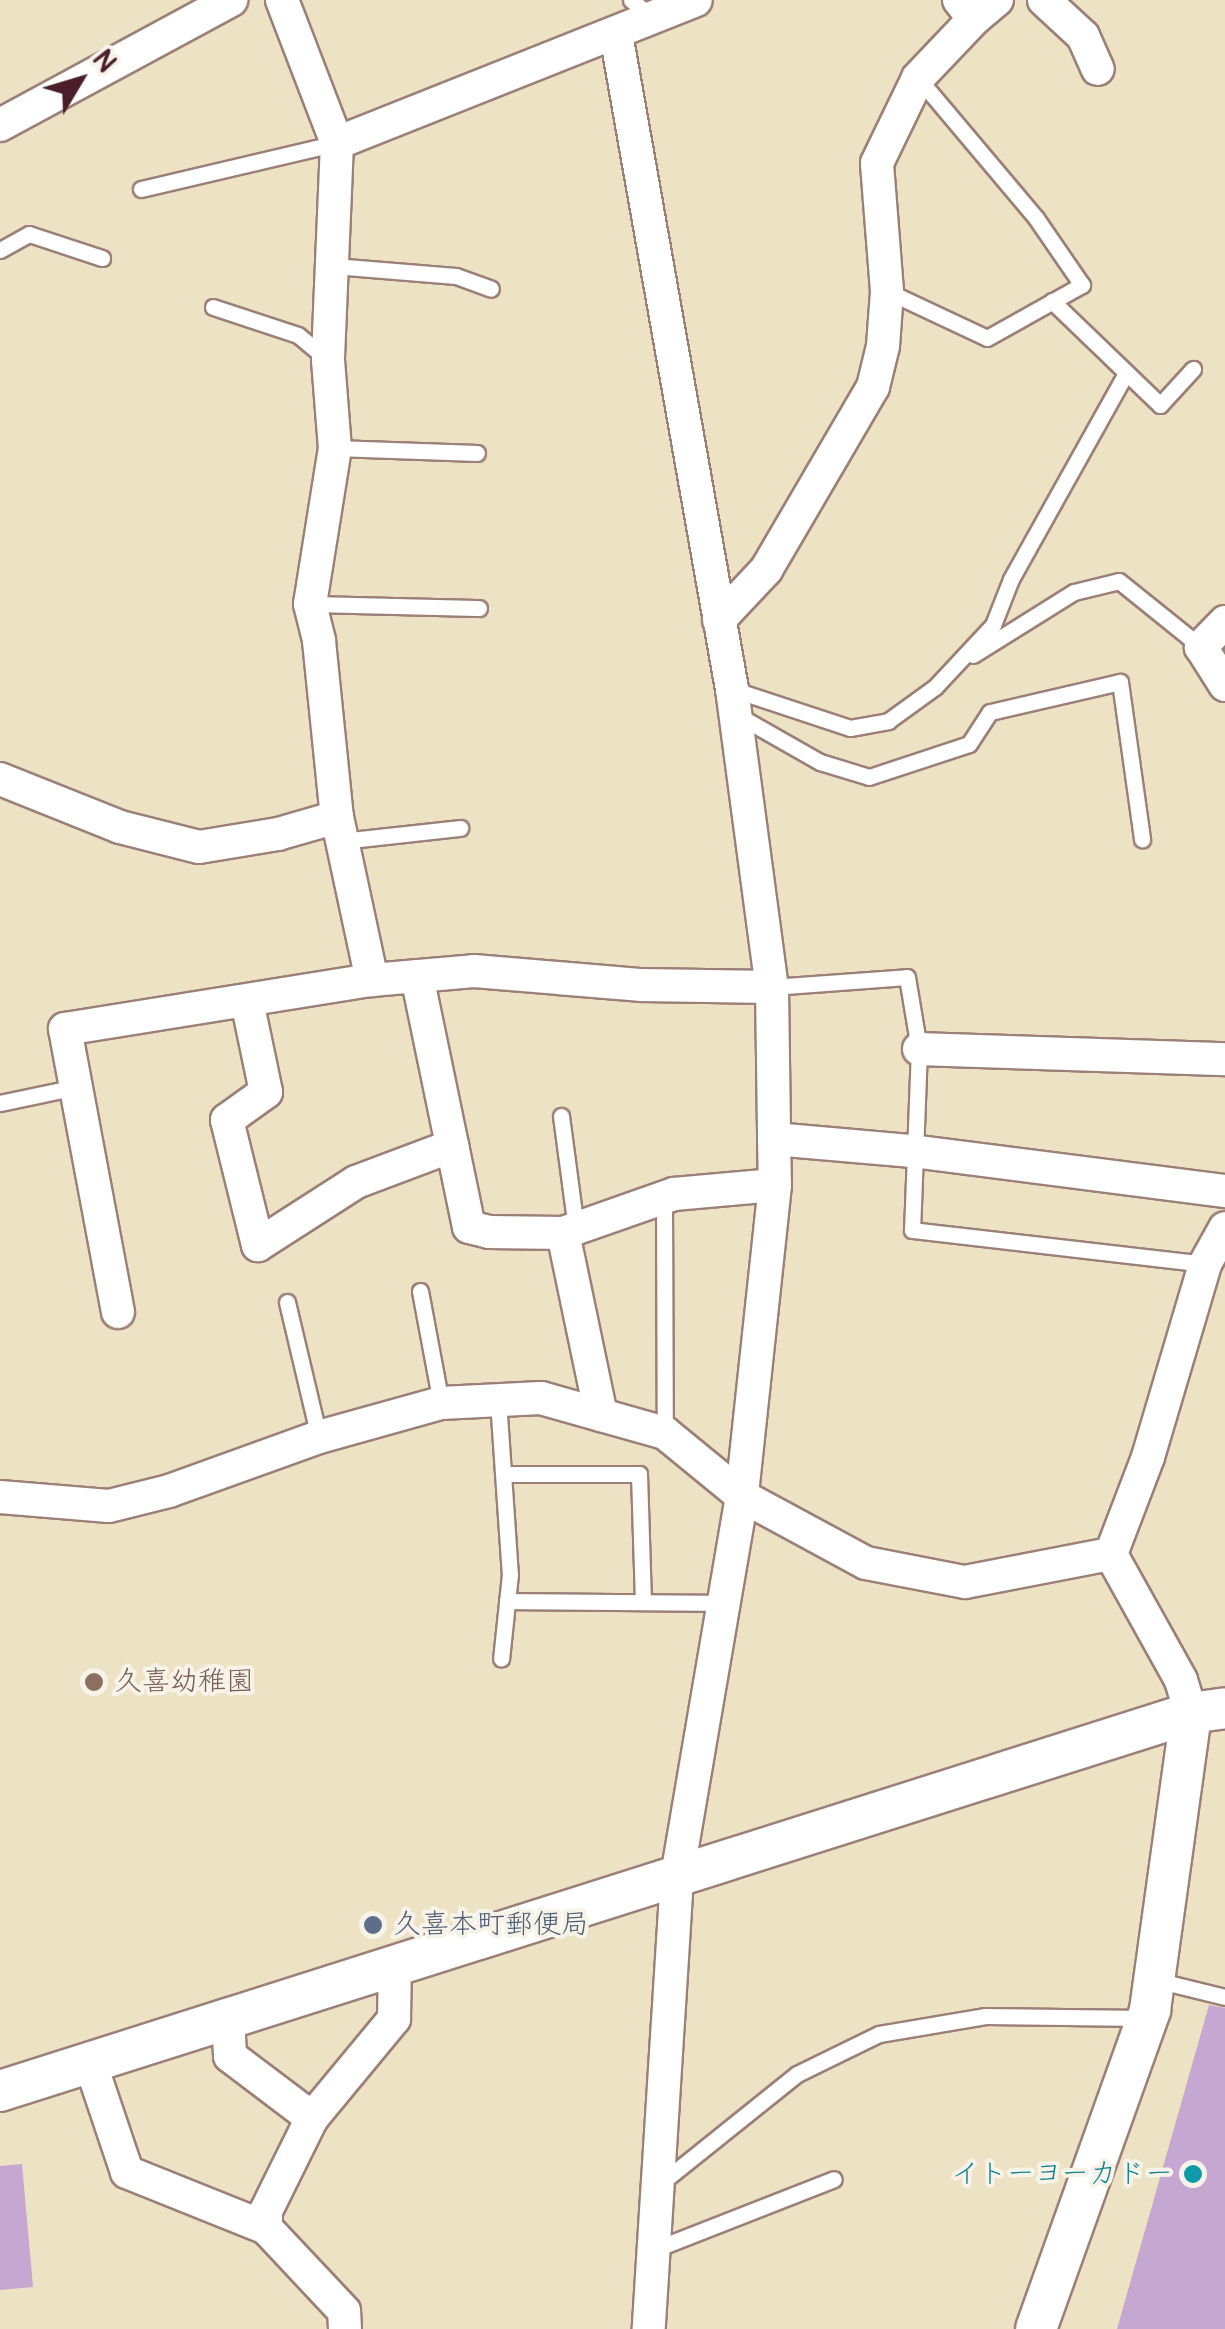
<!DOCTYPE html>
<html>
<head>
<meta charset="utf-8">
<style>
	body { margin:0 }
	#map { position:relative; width:1225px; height:2329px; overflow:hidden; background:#ede2c4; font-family:Pangolin,"Klee One",sans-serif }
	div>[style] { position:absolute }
	.building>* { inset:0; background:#c5a7d2 }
	.roads { filter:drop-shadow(2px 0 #9c8078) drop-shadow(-2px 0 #9c8078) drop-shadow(0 2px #9c8078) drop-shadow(0 -2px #9c8078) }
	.service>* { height:15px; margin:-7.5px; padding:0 7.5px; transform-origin:7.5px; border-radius:7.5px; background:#fff }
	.minor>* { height:32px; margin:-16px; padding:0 16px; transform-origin:16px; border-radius:16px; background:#fff }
	.tertiary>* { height:40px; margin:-20px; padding:0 20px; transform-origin:20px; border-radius:20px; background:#fff }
	.dots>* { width:28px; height:28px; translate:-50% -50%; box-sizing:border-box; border:5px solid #f7f3e8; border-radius:50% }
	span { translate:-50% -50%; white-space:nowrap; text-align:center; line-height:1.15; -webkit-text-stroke:8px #f7f3e8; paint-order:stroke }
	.education-label { font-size:28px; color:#785e54 }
	.left { translate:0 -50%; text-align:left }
	.service-label { font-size:28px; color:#4e5e75 }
	.culture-label { font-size:28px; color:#0d838f }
	.right { translate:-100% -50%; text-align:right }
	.north { position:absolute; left:30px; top:30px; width:100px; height:100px; -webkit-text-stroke:8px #f7f3e8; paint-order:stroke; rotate:52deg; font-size:28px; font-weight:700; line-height:40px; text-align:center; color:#4a1f2b }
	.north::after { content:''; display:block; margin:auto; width:35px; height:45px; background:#4a1f2b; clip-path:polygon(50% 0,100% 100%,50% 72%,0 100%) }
</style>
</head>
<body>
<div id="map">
	<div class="building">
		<div style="clip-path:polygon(1209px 2005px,1225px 2008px,1225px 2329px,1117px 2329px)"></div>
		<div style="clip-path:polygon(22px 2164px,33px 2287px,0 2290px,0 2166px)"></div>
	</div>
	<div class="roads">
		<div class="service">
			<div style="left:631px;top:0;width:28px;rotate:39deg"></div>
			<div style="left:141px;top:189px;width:201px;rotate:-13.2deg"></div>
			<div style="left:0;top:250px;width:33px;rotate:-29deg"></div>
			<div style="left:29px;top:234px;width:77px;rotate:18.2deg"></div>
			<div style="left:334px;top:266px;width:122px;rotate:4.7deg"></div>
			<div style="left:456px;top:276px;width:37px;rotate:20deg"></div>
			<div style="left:887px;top:291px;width:110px;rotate:25.2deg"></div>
			<div style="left:987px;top:338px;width:109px;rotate:-29.2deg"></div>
			<div style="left:1082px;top:285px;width:81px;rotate:-124.5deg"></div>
			<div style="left:1036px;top:218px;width:183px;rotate:-130.1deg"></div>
			<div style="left:1052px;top:301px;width:150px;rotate:43.9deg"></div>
			<div style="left:1160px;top:405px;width:49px;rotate:-47.5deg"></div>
			<div style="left:213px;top:307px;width:89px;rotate:18.2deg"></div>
			<div style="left:298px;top:335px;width:39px;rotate:40deg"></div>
			<div style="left:335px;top:448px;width:142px;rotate:2deg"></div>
			<div style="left:310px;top:604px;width:169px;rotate:1.4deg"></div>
			<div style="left:973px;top:655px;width:119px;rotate:-32deg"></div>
			<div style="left:1074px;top:592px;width:46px;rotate:-13.7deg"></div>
			<div style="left:1119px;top:581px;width:105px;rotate:38.8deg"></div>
			<div style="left:732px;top:689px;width:124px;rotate:18.3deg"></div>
			<div style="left:850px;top:728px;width:39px;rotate:-10deg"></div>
			<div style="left:888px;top:721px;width:58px;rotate:-35.9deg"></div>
			<div style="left:935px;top:687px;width:85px;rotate:-46.9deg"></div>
			<div style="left:993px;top:625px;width:49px;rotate:-68.6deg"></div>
			<div style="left:1011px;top:579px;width:236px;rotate:-60.8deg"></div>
			<div style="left:739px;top:716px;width:93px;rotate:29.6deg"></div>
			<div style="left:820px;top:762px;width:51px;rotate:17deg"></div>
			<div style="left:869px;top:777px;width:105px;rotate:-18.3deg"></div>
			<div style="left:969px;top:744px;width:38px;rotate:-57deg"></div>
			<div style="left:990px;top:712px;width:133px;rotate:-13deg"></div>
			<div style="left:1120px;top:682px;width:159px;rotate:82deg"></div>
			<div style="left:342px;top:841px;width:119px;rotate:-6.3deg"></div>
			<div style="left:772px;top:987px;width:135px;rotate:-4.2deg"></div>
			<div style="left:907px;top:977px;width:73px;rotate:80.5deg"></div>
			<div style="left:919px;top:1049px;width:181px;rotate:92.2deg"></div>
			<div style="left:912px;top:1230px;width:295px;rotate:6.6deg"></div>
			<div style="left:0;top:1103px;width:78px;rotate:-11.9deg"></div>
			<div style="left:561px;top:1116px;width:114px;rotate:82.4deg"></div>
			<div style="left:664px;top:1198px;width:235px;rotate:89.8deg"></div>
			<div style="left:420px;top:1291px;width:114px;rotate:79.4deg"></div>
			<div style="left:287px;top:1302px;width:139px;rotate:76.7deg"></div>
			<div style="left:498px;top:1400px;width:174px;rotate:86.1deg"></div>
			<div style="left:510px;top:1574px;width:85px;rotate:96deg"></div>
			<div style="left:504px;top:1474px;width:135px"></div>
			<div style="left:639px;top:1474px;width:128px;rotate:88.2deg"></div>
			<div style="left:507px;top:1601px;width:217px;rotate:0.5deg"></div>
			<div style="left:1156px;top:1980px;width:71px;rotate:13.8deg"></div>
			<div style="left:661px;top:2183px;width:174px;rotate:-38.7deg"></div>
			<div style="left:797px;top:2074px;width:91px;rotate:-26deg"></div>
			<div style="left:879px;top:2034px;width:108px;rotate:-9.6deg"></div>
			<div style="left:985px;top:2016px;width:159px;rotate:0.7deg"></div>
			<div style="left:653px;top:2250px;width:194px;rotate:-21.4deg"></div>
		</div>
		<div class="minor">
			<div style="left:282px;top:0;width:153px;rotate:69deg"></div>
			<div style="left:337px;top:143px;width:217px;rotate:92.4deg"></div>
			<div style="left:328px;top:360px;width:88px;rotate:85.5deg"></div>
			<div style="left:335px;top:448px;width:158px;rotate:99.1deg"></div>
			<div style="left:310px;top:604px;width:38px;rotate:76deg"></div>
			<div style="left:319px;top:641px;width:177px;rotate:84.2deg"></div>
			<div style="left:337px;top:817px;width:167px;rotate:77.9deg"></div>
			<div style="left:959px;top:0;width:24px;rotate:52deg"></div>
			<div style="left:974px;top:19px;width:30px;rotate:-40deg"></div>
			<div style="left:1044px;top:0;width:53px;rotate:42.7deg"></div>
			<div style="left:1083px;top:36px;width:36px;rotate:66deg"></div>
			<div style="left:616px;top:34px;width:665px;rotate:79.96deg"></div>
			<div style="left:732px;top:689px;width:301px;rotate:82.4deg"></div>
			<div style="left:772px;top:987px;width:152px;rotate:89.2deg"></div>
			<div style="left:774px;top:1139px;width:46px;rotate:88.8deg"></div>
			<div style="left:775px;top:1185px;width:313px;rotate:96.1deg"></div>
			<div style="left:742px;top:1496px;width:387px;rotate:99.7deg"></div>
			<div style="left:677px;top:1878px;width:452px;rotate:93.6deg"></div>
			<div style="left:0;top:125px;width:263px;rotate:-28.4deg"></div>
			<div style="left:337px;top:143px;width:386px;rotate:-21.7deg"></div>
			<div style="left:719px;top:620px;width:69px;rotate:-46.8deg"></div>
			<div style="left:766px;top:570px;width:212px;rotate:-59.7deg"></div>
			<div style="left:873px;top:387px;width:42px;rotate:-76.3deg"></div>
			<div style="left:883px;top:346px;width:55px;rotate:-85.8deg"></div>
			<div style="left:887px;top:291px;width:128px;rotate:-94.5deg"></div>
			<div style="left:877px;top:163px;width:94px;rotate:-64.2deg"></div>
			<div style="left:918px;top:78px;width:81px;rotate:-46.5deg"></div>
			<div style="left:1225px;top:622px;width:35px;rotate:134deg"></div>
			<div style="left:1201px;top:647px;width:45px;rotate:57.7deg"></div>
			<div style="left:0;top:779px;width:129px;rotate:21.8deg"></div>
			<div style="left:120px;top:827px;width:81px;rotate:14.2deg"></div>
			<div style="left:199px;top:847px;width:80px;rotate:-9.3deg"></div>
			<div style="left:278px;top:834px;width:61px;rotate:-16.1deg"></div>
			<div style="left:417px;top:976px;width:256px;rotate:78.3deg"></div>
			<div style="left:469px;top:1227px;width:21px;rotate:14deg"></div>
			<div style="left:489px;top:1232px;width:74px;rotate:0.8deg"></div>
			<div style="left:563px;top:1233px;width:118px;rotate:-19.4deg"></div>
			<div style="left:674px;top:1194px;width:101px;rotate:-5.1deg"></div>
			<div style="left:247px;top:1001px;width:93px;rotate:78.2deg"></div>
			<div style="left:266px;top:1092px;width:48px;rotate:144.3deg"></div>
			<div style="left:227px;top:1120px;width:129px;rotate:76.1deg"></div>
			<div style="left:258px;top:1245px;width:117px;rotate:-32.7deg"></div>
			<div style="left:356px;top:1182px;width:103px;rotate:-20.6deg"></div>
			<div style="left:919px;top:1049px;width:306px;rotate:1.9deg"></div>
			<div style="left:774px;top:1139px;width:139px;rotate:5deg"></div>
			<div style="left:912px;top:1151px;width:316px;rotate:7.3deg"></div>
			<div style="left:563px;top:1233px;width:186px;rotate:78.2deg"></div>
			<div style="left:118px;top:1312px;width:288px;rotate:-100.6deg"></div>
			<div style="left:65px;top:1029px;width:311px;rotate:-9.1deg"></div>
			<div style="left:372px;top:980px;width:102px;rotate:-5deg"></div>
			<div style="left:474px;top:971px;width:169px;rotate:4.8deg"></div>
			<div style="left:642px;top:985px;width:130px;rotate:0.9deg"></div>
			<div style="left:0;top:1497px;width:109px;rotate:4.7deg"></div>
			<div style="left:109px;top:1506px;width:62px;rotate:-14deg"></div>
			<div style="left:169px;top:1491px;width:159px;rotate:-19.8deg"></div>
			<div style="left:319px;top:1437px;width:127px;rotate:-15.6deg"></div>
			<div style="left:441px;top:1403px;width:100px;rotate:-2.9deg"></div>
			<div style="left:541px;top:1398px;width:129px;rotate:15.8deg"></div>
			<div style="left:665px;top:1433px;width:99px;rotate:39.3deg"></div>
			<div style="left:742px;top:1496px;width:141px;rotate:28.4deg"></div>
			<div style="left:866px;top:1563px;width:101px;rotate:10.9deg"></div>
			<div style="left:965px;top:1582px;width:149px;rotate:-10.9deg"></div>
			<div style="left:1191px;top:1713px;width:34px;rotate:-107deg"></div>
			<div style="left:1181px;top:1680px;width:144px;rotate:-119.1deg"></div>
			<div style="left:1111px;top:1554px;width:104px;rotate:-69.1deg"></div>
			<div style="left:1148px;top:1457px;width:201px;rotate:-73.5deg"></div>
			<div style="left:1205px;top:1264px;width:41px;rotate:-60.9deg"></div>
			<div style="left:228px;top:2017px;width:39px;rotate:87deg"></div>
			<div style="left:230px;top:2056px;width:103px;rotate:37.1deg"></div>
			<div style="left:90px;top:2062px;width:116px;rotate:71.4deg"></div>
			<div style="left:127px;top:2172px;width:150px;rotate:21.9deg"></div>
			<div style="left:345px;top:2329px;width:18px;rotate:-93deg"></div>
			<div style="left:344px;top:2311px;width:114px;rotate:-133.2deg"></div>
			<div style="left:266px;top:2228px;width:17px;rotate:-90deg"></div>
			<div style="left:266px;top:2211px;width:104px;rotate:-63.7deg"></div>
			<div style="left:312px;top:2118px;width:129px;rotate:-50.4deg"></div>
			<div style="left:394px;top:2019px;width:55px;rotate:-89deg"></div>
		</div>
		<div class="tertiary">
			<div style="left:0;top:2091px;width:1250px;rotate:-17.61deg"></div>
			<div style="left:1191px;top:1713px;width:34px;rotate:-8deg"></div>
			<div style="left:1036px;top:2329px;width:339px;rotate:-70.3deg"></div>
			<div style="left:1150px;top:2010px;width:300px;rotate:-82.1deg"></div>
		</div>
	</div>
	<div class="dots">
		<div style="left:94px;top:1682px;background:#8d6e63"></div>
		<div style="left:373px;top:1925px;background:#5c6f8a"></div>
		<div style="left:1193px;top:2174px;background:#0f9aa8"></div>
	</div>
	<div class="education-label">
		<span class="left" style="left:114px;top:1682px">久喜幼稚園</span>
	</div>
	<div class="service-label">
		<span class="left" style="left:393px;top:1925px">久喜本町郵便局</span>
	</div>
	<div class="culture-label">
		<span class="right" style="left:1173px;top:2174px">イトーヨーカドー</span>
	</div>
	<div class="north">N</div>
</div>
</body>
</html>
